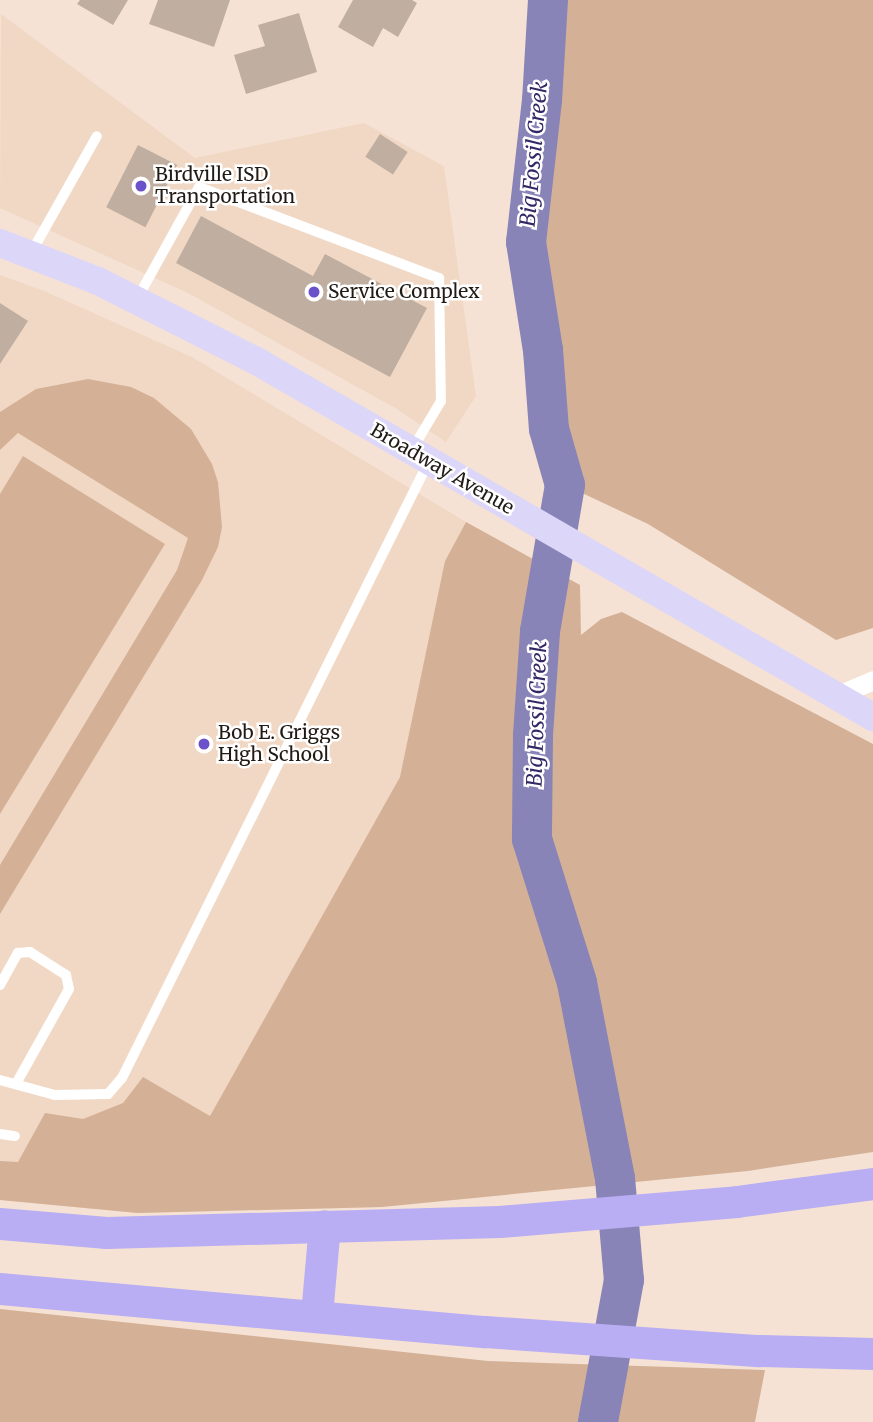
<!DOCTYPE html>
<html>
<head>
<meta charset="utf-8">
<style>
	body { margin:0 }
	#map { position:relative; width:873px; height:1422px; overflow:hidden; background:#f5e2d4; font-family:Merriweather,serif }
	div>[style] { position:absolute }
	.built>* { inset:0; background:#f1d8c4 }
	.green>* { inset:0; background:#d4b196 }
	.river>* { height:40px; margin:-20px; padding:0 20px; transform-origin:20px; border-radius:20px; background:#8984b7 }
	.building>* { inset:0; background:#c0aea0; transform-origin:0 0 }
	.service>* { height:10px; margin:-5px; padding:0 5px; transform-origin:5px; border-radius:5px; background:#fff }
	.minor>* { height:19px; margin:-9.5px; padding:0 9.5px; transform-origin:9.5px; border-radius:9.5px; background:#fff }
	.secondary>* { height:28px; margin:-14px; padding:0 14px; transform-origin:14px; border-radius:14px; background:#dcd6f9 }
	.primary>* { height:32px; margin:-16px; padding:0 16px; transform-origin:16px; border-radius:16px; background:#b9adf3 }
	.dots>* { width:19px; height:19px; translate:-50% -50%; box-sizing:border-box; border:4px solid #fff; border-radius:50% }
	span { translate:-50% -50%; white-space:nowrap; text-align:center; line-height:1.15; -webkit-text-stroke:5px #fff; paint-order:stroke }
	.poi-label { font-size:19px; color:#211b15 }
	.left { translate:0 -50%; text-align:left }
	.street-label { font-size:19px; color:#211b15 }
	.water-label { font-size:21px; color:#342766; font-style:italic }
</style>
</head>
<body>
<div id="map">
	<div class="built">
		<div style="clip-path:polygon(1px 14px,195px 158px,364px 123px,444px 166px,476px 396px,446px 442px,395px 408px,188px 293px,0 208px)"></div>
		<div style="clip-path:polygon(0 275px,42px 290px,192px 357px,466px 522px,445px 561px,382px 1207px,138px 1213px,0 1200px)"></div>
	</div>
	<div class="green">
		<div style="clip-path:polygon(548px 0,873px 0,873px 628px,836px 640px,648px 524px,565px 485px,526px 242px,542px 100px)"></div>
		<div style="clip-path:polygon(88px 379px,131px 387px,154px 398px,191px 429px,212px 464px,218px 482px,222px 527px,218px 547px,202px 580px,0 914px,0 865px,177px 570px,188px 538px,18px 433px,0 450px,0 412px,36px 389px)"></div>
		<div style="clip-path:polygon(23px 456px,165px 544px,0 814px,0 494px)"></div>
		<div style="clip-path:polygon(466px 522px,580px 585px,581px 635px,601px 619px,622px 612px,873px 744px,873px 1152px,748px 1171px,382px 1207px,138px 1213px,0 1200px,0 1161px,18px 1162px,45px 1113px,83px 1119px,123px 1103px,143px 1077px,210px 1116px,400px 777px,445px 561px)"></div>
		<div style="clip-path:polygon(0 1309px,488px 1361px,765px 1370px,755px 1422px,0 1422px)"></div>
	</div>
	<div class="river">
		<div style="left:548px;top:0;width:100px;rotate:93.4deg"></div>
		<div style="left:542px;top:100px;width:143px;rotate:96.4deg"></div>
		<div style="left:526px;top:242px;width:109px;rotate:81.1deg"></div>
		<div style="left:543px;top:350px;width:79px;rotate:85.7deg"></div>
		<div style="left:549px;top:429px;width:58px;rotate:74.1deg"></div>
		<div style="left:565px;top:485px;width:149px;rotate:99.7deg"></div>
		<div style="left:540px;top:632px;width:104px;rotate:93.9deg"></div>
		<div style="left:533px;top:736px;width:103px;rotate:90.6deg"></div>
		<div style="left:532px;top:839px;width:151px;rotate:72.6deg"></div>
		<div style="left:577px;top:983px;width:199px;rotate:79deg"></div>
		<div style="left:615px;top:1178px;width:102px;rotate:85deg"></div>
		<div style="left:624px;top:1280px;width:144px;rotate:100.4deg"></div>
	</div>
	<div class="building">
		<div style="clip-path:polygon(80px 0,128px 0,113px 25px,77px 4px)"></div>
		<div style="clip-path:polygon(158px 0,230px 0,214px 47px,149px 24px)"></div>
		<div style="clip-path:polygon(353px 0,412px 0,417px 3px,398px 37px,383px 28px,373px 47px,338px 27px)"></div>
		<div style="clip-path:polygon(299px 13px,317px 72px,246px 94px,234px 55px,265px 46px,258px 25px)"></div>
		<div style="left:380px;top:134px;width:33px;height:27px;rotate:33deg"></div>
		<div style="left:138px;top:145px;width:44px;height:70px;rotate:27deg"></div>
		<div style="clip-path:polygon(201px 216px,313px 276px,325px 254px,427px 308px,390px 377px,176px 263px)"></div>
		<div style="clip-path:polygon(0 303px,28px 321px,0 364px)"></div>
	</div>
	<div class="service">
		<div style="left:31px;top:253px;width:134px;rotate:-60.6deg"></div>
		<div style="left:137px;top:299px;width:128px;rotate:-61deg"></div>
		<div style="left:199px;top:187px;width:257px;rotate:20.8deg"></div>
		<div style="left:439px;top:278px;width:123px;rotate:89.1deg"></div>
		<div style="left:441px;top:401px;width:55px;rotate:120.8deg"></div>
		<div style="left:0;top:985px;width:37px;rotate:-61deg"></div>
		<div style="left:18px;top:953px;width:12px;rotate:-5deg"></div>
		<div style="left:30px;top:952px;width:43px;rotate:32.6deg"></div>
		<div style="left:66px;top:975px;width:14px;rotate:78deg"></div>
		<div style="left:69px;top:989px;width:109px;rotate:119.2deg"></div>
		<div style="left:0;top:1080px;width:57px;rotate:15.3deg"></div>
		<div style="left:55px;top:1095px;width:53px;rotate:-1.1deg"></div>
		<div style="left:108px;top:1094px;width:21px;rotate:-49deg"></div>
		<div style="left:122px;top:1078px;width:687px;rotate:-63.55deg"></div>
		<div style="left:0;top:1134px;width:15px;rotate:8deg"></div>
	</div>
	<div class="minor">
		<div style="left:838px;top:695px;width:38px;rotate:-23deg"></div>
	</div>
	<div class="secondary">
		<div style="left:0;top:243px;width:105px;rotate:21.2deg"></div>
		<div style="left:98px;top:281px;width:182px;rotate:26.8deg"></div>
		<div style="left:260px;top:363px;width:708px;rotate:30.01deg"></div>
	</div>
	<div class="primary">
		<div style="left:0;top:1224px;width:107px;rotate:4.8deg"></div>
		<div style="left:107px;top:1233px;width:393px;rotate:-1.6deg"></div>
		<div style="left:500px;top:1222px;width:238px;rotate:-4.8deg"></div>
		<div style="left:737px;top:1202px;width:137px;rotate:-7.5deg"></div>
		<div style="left:0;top:1289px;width:487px;rotate:5.1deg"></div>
		<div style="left:485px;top:1332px;width:275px;rotate:4deg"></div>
		<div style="left:759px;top:1351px;width:114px;rotate:1.5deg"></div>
		<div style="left:317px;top:1315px;width:89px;rotate:-84.9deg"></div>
	</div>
	<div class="dots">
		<div style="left:141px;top:186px;background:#6b51ca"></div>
		<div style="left:314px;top:292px;background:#6b51ca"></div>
		<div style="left:204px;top:744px;background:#6b51ca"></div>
	</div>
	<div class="poi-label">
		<span class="left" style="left:155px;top:186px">Birdville ISD<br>Transportation</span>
		<span class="left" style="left:328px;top:292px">Service Complex</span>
		<span class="left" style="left:218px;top:744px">Bob E. Griggs<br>High School</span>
	</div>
	<div class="street-label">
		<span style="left:442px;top:469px;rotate:30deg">Broadway Avenue</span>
	</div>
	<div class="water-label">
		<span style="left:534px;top:154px;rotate:-85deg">Big Fossil Creek</span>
		<span style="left:537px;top:714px;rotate:-88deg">Big Fossil Creek</span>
	</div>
</div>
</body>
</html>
